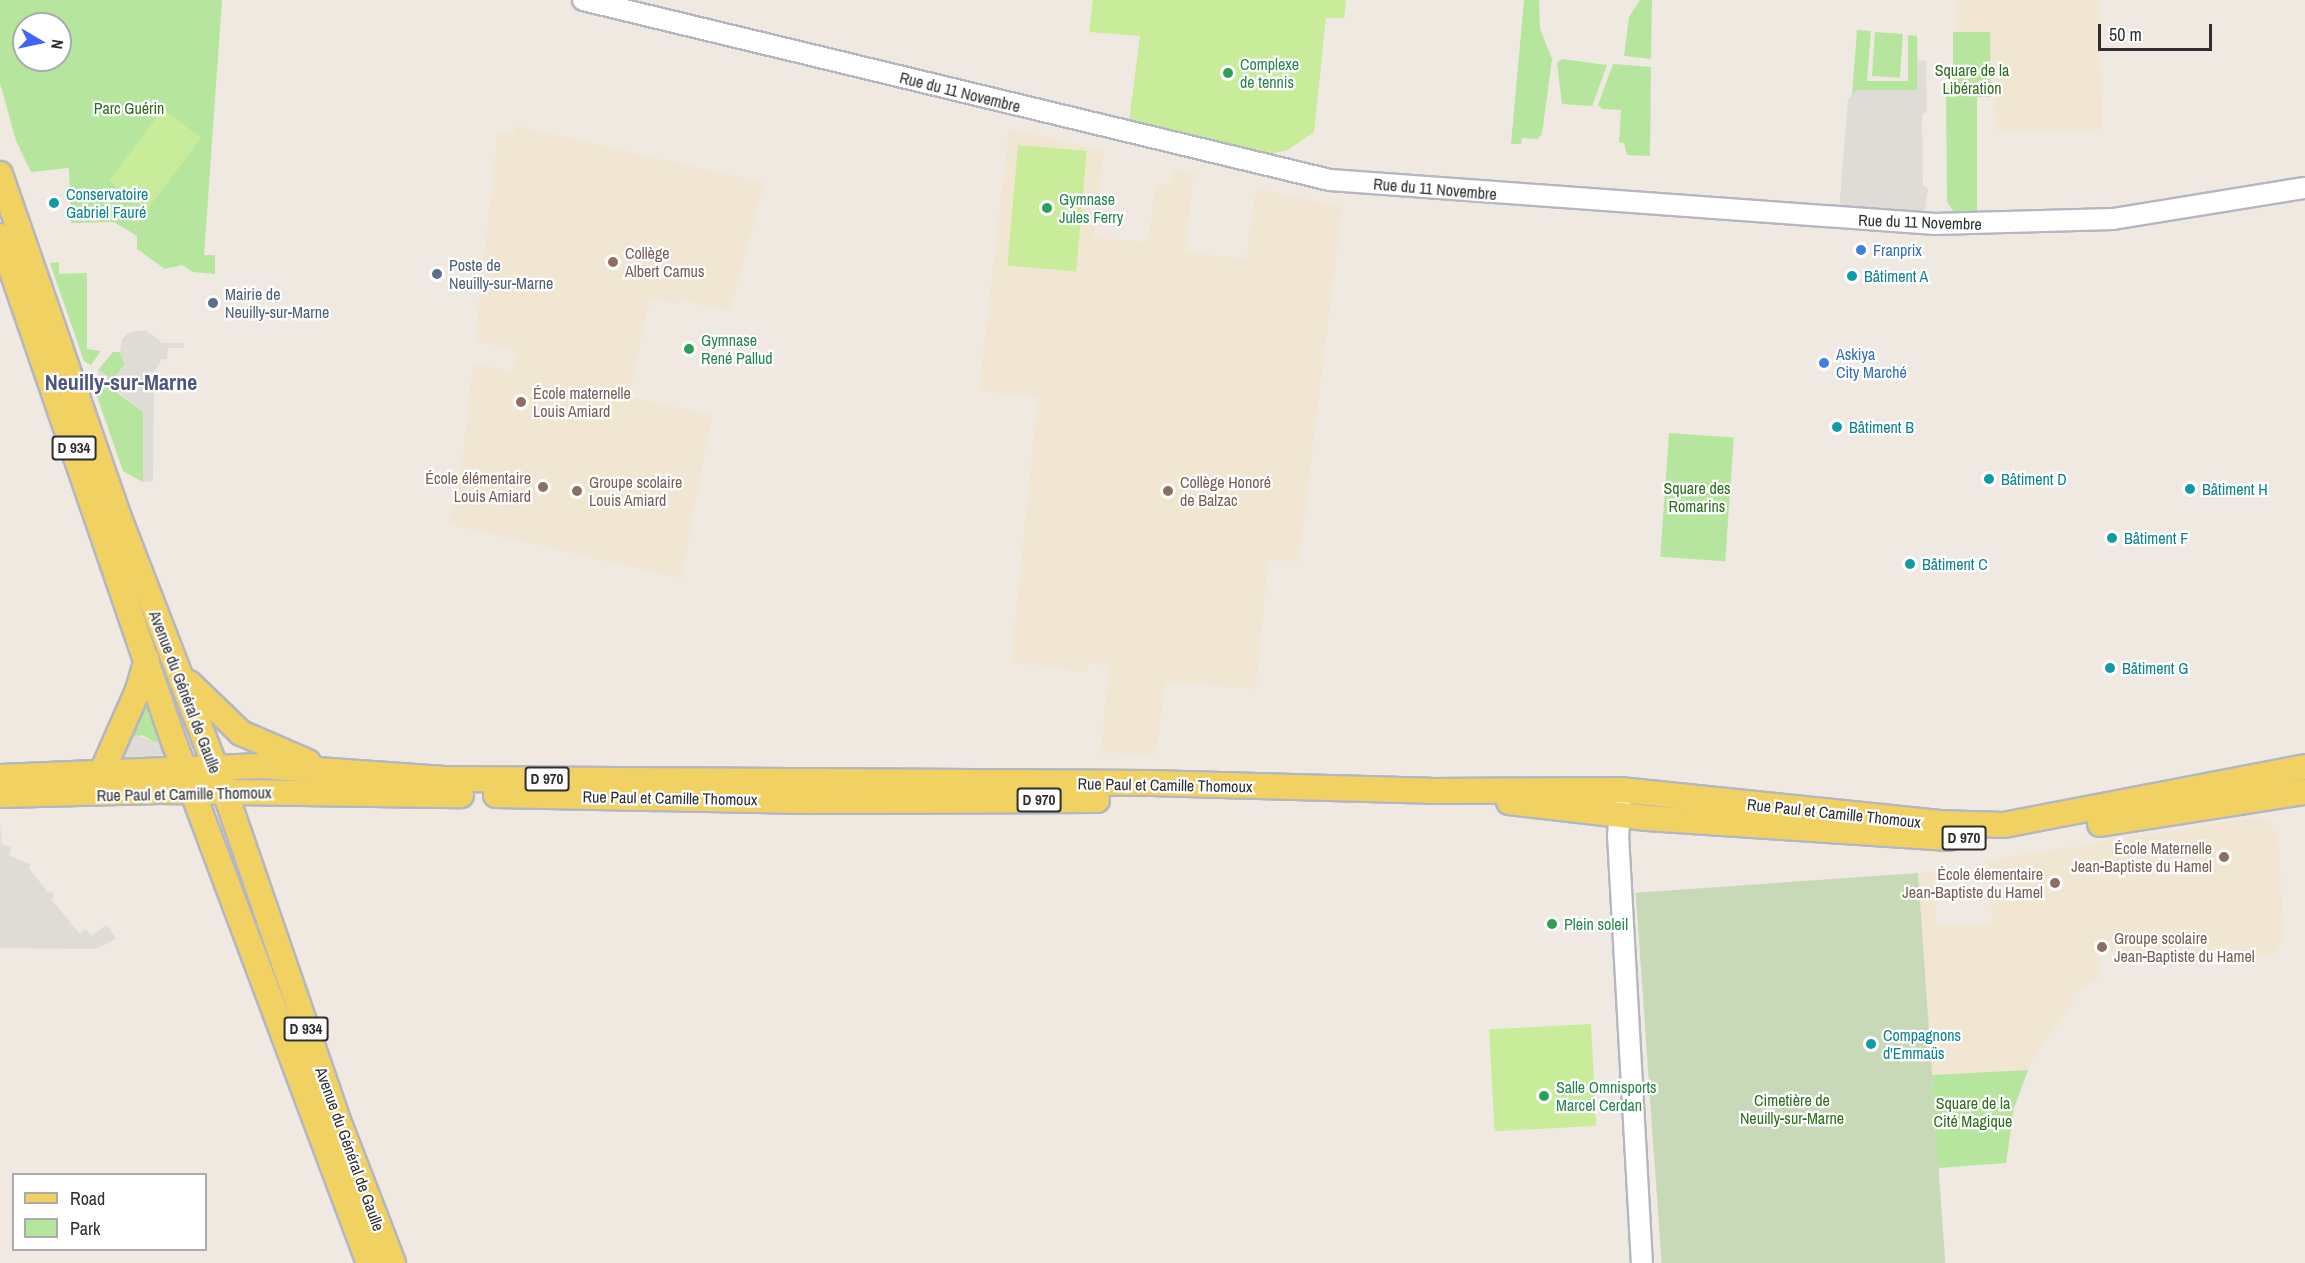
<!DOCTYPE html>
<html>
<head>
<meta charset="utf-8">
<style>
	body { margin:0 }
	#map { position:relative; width:2305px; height:1263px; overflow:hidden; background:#efe9e1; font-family:"Archivo Narrow",sans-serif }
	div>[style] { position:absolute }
	.education>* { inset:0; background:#f0e6d1 }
	.green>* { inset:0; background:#b6e59e; transform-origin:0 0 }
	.cemetery>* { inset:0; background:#c8d9b8; transform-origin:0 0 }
	.pitch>* { inset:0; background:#c9ec9a; transform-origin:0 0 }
	.plaza>* { inset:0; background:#dfdcd8 }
	.roads { filter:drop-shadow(2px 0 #b4b7c1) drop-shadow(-2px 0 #b4b7c1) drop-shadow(0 2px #b4b7c1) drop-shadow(0 -2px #b4b7c1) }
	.tertiary>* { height:20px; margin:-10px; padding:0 10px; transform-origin:10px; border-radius:10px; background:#fff }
	.primary>* { height:24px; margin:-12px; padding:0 12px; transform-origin:12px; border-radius:12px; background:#f2d163 }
	.dots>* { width:16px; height:16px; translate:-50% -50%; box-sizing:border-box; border:3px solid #fff; border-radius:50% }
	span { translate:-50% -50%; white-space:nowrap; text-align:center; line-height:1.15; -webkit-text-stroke:4.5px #fff; paint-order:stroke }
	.shield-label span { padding:2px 4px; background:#fff; border:2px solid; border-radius:4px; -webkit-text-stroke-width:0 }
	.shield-label { font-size:15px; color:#2e2e2e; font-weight:700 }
	.leisure-label { font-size:16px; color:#27864d }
	.left { translate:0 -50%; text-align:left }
	.park-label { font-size:16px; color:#2c6e1b }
	.street-label { font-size:16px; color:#2e2e2e }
	.culture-label { font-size:16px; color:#0d838f }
	.shop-label { font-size:16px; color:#366cbe }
	.education-label { font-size:16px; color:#785e54 }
	.right { translate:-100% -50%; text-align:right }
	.service-label { font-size:16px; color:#4e5e75 }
	.district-label { font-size:22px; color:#4d5680; font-weight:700 }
	.legend { position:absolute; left:12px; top:1173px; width:195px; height:78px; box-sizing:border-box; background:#fff; border:2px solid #ababab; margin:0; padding:8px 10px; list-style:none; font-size:18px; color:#2e2e2e }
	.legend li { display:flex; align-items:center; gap:12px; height:30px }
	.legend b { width:30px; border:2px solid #ababab }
	.north { position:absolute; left:12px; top:12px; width:60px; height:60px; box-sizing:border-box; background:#fff; border:2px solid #ababab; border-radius:50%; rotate:99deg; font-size:16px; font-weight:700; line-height:24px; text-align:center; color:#2e2e2e }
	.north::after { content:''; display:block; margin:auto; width:21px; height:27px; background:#4264fb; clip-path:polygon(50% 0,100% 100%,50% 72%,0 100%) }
	.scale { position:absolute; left:2098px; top:24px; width:114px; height:27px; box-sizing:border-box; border:3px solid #2e2e2e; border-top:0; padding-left:8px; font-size:18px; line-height:21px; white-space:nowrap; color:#2e2e2e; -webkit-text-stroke:4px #fff; paint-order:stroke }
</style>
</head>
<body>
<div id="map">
	<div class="education">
		<div style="clip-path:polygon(1955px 0,2100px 0,2102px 130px,1996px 131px,1990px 32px,1955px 32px)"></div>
		<div style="clip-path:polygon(516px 126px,764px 183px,730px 311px,679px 299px,678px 304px,650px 298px,629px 397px,712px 415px,681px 578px,448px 524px,463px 458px,473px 363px,512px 372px,516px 351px,475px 341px,498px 133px,514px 135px)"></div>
		<div style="clip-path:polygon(1009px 129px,1104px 151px,1093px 237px,1148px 243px,1156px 184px,1170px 186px,1173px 169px,1193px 173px,1186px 252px,1246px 260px,1256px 189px,1342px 207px,1299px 561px,1268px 560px,1256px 689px,1165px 681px,1156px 754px,1101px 753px,1109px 665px,1088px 663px,1086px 672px,1011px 662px,1038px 397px,979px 391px)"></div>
		<div style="clip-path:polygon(2258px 817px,2270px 822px,2278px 836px,2284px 939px,2271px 956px,2166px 962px,2165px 949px,2100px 953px,2100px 975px,2071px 997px,2074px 1004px,2043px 1042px,2028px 1070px,1932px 1075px,1918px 873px,1933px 872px,1936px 925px,1993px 923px,1987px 861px)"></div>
	</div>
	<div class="green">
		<div style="clip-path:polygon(evenodd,0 0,222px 0,204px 255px,215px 255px,215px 274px,193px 272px,182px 265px,165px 269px,137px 249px,137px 236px,114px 222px,71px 223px,69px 168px,31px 172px,16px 141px,0 83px,0 0,24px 24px,60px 24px,60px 60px,24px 60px,24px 24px)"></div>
		<div style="clip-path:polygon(1524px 0,1539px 0,1540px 28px,1552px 59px,1542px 134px,1537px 139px,1522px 138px,1521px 144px,1511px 144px)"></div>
		<div style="clip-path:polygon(1640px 0,1652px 0,1651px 59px,1624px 56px,1629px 17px)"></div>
		<div style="clip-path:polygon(1857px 30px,1871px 31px,1867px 81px,1908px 81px,1908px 35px,1917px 36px,1918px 90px,1857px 90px,1852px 95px)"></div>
		<div style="left:1875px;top:32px;width:28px;height:44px;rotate:4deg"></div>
		<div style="clip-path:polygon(1953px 32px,1990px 32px,1991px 97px,1977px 97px,1977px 211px,1954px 212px,1947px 202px,1946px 88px,1953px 87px)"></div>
		<div style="clip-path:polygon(1562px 59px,1607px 65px,1592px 106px,1562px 104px,1557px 63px)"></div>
		<div style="clip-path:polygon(1613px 64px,1651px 67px,1650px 156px,1627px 155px,1624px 143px,1619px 142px,1621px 110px,1602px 109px,1598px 105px)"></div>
		<div style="clip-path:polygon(59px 262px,59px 274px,87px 273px,87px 349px,101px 351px,91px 365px,84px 361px,50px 263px)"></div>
		<div style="clip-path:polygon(113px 352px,120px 352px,125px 364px,113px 380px,98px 370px)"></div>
		<div style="clip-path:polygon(98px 378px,143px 412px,143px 482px,123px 471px,93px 385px)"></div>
		<div style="left:1669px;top:433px;width:65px;height:124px;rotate:4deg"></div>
		<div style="clip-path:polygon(145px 687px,165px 741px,156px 743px,142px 735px,125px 742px)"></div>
		<div style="clip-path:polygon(2028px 1070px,2014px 1108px,2006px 1163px,1938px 1168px,1932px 1075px)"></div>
	</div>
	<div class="cemetery">
		<div style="left:1918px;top:873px;width:391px;height:283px;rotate:86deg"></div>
	</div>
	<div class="pitch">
		<div style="clip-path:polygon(1093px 0,1346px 0,1344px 18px,1326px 18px,1314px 132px,1288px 150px,1269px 154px,1129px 121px,1140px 36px,1089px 32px)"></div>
		<div style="left:163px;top:109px;width:48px;height:90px;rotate:37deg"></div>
		<div style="left:1018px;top:145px;width:69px;height:121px;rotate:5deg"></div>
		<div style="left:1591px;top:1024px;width:102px;height:102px;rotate:87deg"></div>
	</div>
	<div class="plaza">
		<div style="clip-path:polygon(1917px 60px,1926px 61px,1927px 110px,1922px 115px,1923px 185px,1928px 189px,1925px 209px,1921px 214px,1905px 216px,1901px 210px,1847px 207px,1839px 211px,1848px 99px,1857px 90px,1917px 90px)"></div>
		<div style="clip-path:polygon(146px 330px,162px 343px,184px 343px,184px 348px,168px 348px,167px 359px,162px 359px,154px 372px,153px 481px,143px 482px,143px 412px,98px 375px,98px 370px,113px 380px,125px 365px,120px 352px,122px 339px,130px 332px)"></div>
		<div style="clip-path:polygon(137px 735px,156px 743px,165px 741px,166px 755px,114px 758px,125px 742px)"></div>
		<div style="clip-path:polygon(0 823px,2px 844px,12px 848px,8px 855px,31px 865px,29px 868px,48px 893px,51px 891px,54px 896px,51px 899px,79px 933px,86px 929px,91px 936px,107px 925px,116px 939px,95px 949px,0 948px)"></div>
	</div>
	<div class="roads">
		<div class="tertiary">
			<div style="left:583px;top:0;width:768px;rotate:13.55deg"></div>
			<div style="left:1330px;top:180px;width:607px;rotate:4.16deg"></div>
			<div style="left:1935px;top:224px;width:178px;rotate:-1.6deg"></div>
			<div style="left:2113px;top:219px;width:194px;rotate:-9.2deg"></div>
			<div style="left:1620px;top:802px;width:33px;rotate:93deg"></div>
			<div style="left:1618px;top:835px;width:429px;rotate:86.8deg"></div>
		</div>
		<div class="primary">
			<div style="left:0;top:174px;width:366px;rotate:70.9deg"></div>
			<div style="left:120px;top:520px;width:292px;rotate:68.9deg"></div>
			<div style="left:225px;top:792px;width:355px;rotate:71deg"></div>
			<div style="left:341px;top:1128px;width:145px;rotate:68.9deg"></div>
			<div style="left:0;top:236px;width:538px;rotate:71.03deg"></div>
			<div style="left:175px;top:745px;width:553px;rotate:69.47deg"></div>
			<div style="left:189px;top:683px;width:72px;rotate:43.9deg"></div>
			<div style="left:241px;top:733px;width:73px;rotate:23.4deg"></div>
			<div style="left:101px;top:774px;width:92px;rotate:-66.2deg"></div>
			<div style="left:138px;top:690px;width:32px;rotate:-74deg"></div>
			<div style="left:0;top:777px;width:261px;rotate:-2.4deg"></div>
			<div style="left:261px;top:766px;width:183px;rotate:4.1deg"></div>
			<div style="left:444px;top:779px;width:708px;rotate:0.32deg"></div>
			<div style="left:1152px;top:783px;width:278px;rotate:1.6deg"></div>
			<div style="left:1430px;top:791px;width:190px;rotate:-0.3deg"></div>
			<div style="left:1620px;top:790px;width:319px;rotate:5.9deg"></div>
			<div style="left:1937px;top:823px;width:67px;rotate:1.7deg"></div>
			<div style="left:2004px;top:825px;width:307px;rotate:-10.9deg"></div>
			<div style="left:0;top:795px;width:160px;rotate:-1.4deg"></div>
			<div style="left:160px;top:791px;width:301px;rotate:0.8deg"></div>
			<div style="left:496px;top:795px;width:311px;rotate:1.1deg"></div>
			<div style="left:807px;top:801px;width:290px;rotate:-0.2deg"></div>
			<div style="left:1509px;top:802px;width:139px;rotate:6.6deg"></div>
			<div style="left:1647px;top:818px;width:303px;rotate:3.8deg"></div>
			<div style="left:2100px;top:824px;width:207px;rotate:-8.9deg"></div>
		</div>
	</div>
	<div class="dots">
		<div style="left:1228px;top:73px;background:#2e9e5b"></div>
		<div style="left:54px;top:203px;background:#0f9aa8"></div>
		<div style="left:1047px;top:208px;background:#2e9e5b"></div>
		<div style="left:1861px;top:250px;background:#3f7fe0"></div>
		<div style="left:613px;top:262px;background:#8d6e63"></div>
		<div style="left:437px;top:274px;background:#5c6f8a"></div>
		<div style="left:1852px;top:276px;background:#0f9aa8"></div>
		<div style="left:213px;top:303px;background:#5c6f8a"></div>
		<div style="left:689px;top:349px;background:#2e9e5b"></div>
		<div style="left:1824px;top:363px;background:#3f7fe0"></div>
		<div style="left:521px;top:402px;background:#8d6e63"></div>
		<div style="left:1837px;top:427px;background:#0f9aa8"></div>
		<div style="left:1989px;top:479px;background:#0f9aa8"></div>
		<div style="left:543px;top:487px;background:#8d6e63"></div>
		<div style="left:2190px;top:489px;background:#0f9aa8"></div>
		<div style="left:577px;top:491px;background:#8d6e63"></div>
		<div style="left:1168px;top:491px;background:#8d6e63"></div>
		<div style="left:2112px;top:538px;background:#0f9aa8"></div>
		<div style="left:1910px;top:564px;background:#0f9aa8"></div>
		<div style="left:2110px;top:668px;background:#0f9aa8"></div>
		<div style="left:2224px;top:857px;background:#8d6e63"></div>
		<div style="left:2055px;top:883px;background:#8d6e63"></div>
		<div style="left:1552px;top:924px;background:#2e9e5b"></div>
		<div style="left:2102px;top:947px;background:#8d6e63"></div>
		<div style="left:1871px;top:1044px;background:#0f9aa8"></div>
		<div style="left:1544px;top:1096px;background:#2e9e5b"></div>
	</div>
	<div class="shield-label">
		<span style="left:74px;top:448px">D 934</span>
		<span style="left:547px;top:779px">D 970</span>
		<span style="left:1039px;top:800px">D 970</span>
		<span style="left:1964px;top:838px">D 970</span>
		<span style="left:306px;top:1029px">D 934</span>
	</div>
	<div class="leisure-label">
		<span class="left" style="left:1240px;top:73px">Complexe<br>de tennis</span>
		<span class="left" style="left:1059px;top:208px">Gymnase<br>Jules Ferry</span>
		<span class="left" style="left:701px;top:349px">Gymnase<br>René Pallud</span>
		<span class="left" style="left:1564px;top:924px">Plein soleil</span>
		<span class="left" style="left:1556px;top:1096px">Salle Omnisports<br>Marcel Cerdan</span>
	</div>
	<div class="park-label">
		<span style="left:1972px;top:79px">Square de la<br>Libération</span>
		<span style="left:129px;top:108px">Parc Guérin</span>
		<span style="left:1697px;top:497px">Square des<br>Romarins</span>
		<span style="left:1792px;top:1109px">Cimetière de<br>Neuilly-sur-Marne</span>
		<span style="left:1973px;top:1112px">Square de la<br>Cité Magique</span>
	</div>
	<div class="street-label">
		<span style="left:960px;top:92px;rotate:14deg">Rue du 11 Novembre</span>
		<span style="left:1435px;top:189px;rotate:5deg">Rue du 11 Novembre</span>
		<span style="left:1920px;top:222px;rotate:2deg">Rue du 11 Novembre</span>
		<span style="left:185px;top:692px;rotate:69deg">Avenue du Général de Gaulle</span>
		<span style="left:1165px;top:785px;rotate:1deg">Rue Paul et Camille Thomoux</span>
		<span style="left:184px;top:794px;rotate:-1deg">Rue Paul et Camille Thomoux</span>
		<span style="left:670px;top:798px;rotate:1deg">Rue Paul et Camille Thomoux</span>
		<span style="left:1834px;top:813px;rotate:6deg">Rue Paul et Camille Thomoux</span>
		<span style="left:350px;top:1149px;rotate:70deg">Avenue du Général de Gaulle</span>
	</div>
	<div class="culture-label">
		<span class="left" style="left:66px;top:203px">Conservatoire<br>Gabriel Fauré</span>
		<span class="left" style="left:1864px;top:276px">Bâtiment A</span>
		<span class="left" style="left:1849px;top:427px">Bâtiment B</span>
		<span class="left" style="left:2001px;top:479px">Bâtiment D</span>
		<span class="left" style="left:2202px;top:489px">Bâtiment H</span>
		<span class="left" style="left:2124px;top:538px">Bâtiment F</span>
		<span class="left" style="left:1922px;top:564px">Bâtiment C</span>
		<span class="left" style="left:2122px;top:668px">Bâtiment G</span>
		<span class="left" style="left:1883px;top:1044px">Compagnons<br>d'Emmaüs</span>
	</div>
	<div class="shop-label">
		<span class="left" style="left:1873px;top:250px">Franprix</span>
		<span class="left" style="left:1836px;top:363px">Askiya<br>City Marché</span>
	</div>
	<div class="education-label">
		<span class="left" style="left:625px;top:262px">Collège<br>Albert Camus</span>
		<span class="left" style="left:533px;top:402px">École maternelle<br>Louis Amiard</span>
		<span class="right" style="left:531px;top:487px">École élémentaire<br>Louis Amiard</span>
		<span class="left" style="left:589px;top:491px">Groupe scolaire<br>Louis Amiard</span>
		<span class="left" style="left:1180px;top:491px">Collège Honoré<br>de Balzac</span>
		<span class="right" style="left:2212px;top:857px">École Maternelle<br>Jean-Baptiste du Hamel</span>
		<span class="right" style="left:2043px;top:883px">École élementaire<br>Jean-Baptiste du Hamel</span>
		<span class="left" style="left:2114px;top:947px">Groupe scolaire<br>Jean-Baptiste du Hamel</span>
	</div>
	<div class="service-label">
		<span class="left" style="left:449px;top:274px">Poste de<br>Neuilly-sur-Marne</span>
		<span class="left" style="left:225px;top:303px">Mairie de<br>Neuilly-sur-Marne</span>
	</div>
	<div class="district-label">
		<span style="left:121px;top:383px">Neuilly-sur-Marne</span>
	</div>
	<ul class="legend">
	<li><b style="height:8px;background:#f2d163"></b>Road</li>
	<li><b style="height:16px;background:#b6e59e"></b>Park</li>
	</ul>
	<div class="north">N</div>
	<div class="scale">50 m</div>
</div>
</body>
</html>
